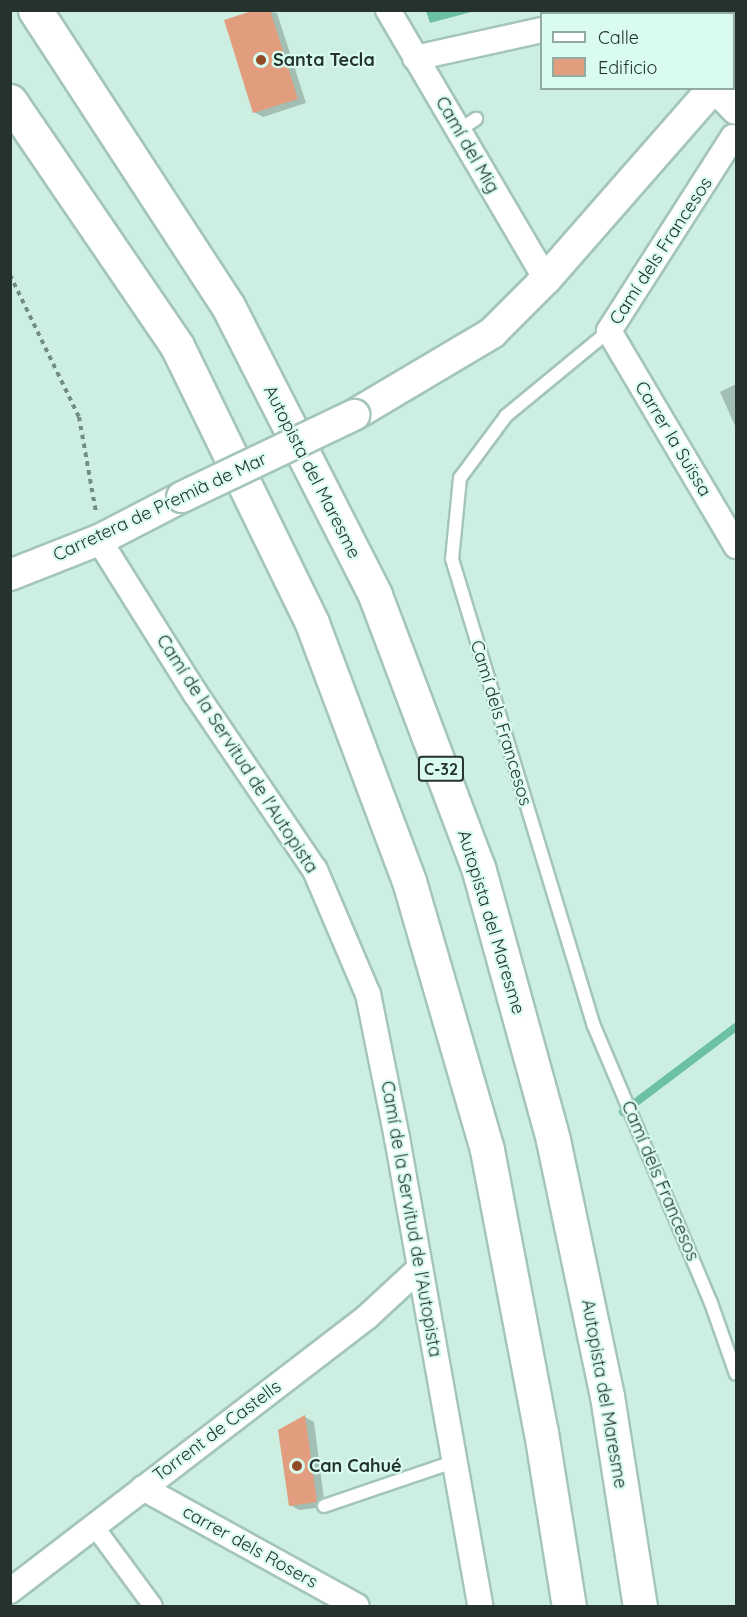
<!DOCTYPE html>
<html>
<head>
<meta charset="utf-8">
<style>
	body { margin:0 }
	#map { position:relative; width:747px; height:1617px; overflow:hidden; background:#ccefe2; font-family:Quicksand,sans-serif }
	div>[style] { position:absolute }
	.water>* { inset:0; background:#6cc0a4 }
	.shadow>* { inset:0; background:#0003 }
	.stream>* { height:8px; margin:-4px; padding:0 4px; transform-origin:4px; border-radius:4px; background:#6cc0a4 }
	.building>* { inset:0; background:#e19d7e }
	.path>* { height:4px; margin-top:-2px; transform-origin:0; background:repeating-linear-gradient(90deg,#738b82 0 4.5px,transparent 0 9px) }
	.roads { filter:drop-shadow(2px 0 #a4c5b9) drop-shadow(-2px 0 #a4c5b9) drop-shadow(0 2px #a4c5b9) drop-shadow(0 -2px #a4c5b9) }
	.service>* { height:12px; margin:-6px; padding:0 6px; transform-origin:6px; border-radius:6px; background:#fff }
	.pedestrian>* { height:18px; margin:-9px; padding:0 9px; transform-origin:9px; border-radius:9px; background:#fff }
	.minor>* { height:24px; margin:-12px; padding:0 12px; transform-origin:12px; border-radius:12px; background:#fff }
	.tertiary>* { height:30px; margin:-15px; padding:0 15px; transform-origin:15px; border-radius:15px; background:#fff }
	.motorway>* { height:33px; margin:-16.5px; padding:0 16.5px; transform-origin:16.5px; border-radius:16.5px; background:#fff }
	.bridges { filter:drop-shadow(2px 0 #a4c5b9) drop-shadow(-2px 0 #a4c5b9) drop-shadow(0 2px #a4c5b9) drop-shadow(0 -2px #a4c5b9) }
	.tertiary-bridge>* { height:30px; margin:-15px; padding:0 15px; transform-origin:15px; border-radius:15px; background:#fff }
	.dots>* { width:16px; height:16px; translate:-50% -50%; box-sizing:border-box; border:3px solid #d9fcef; border-radius:50% }
	span { translate:-50% -50%; white-space:nowrap; text-align:center; line-height:1.15; -webkit-text-stroke:4.5px #d9fcef; paint-order:stroke }
	.shield-label span { padding:2px 4px; background:#d9fcef; border:2px solid; border-radius:4px; -webkit-text-stroke-width:0 }
	.shield-label { font-size:16px; color:#25322d; font-weight:700 }
	.poi-label { font-size:18px; color:#25322d; font-weight:700 }
	.left { translate:0 -50%; text-align:left }
	.street-label { font-size:18px; color:#25322d }
	.frame { position:absolute; inset:0; border:12px solid #25322d; pointer-events:none }
	.legend { position:absolute; left:540px; top:12px; width:195px; height:78px; box-sizing:border-box; background:#d9fcef; border:2px solid #91aba1; margin:0; padding:8px 10px; list-style:none; font-size:18px; color:#25322d }
	.legend li { display:flex; align-items:center; gap:12px; height:30px }
	.legend b { width:30px; border:2px solid #91aba1 }
</style>
</head>
<body>
<div id="map">
	<div class="water">
		<div style="clip-path:polygon(426px 11px,475px 11px,430px 23px)"></div>
	</div>
	<div class="shadow">
		<div style="clip-path:polygon(260px 10px,277px 13px,306px 103px,263px 117px,254px 112px)"></div>
		<div style="clip-path:polygon(736px 384px,736px 428px,720px 392px)"></div>
		<div style="clip-path:polygon(305px 1417px,314px 1422px,325px 1507px,299px 1510px,290px 1505px)"></div>
	</div>
	<div class="stream">
		<div style="left:623px;top:1112px;width:141px;rotate:-37deg"></div>
	</div>
	<div class="building">
		<div style="clip-path:polygon(255px 10px,270px 10px,298px 99px,253px 113px,224px 20px)"></div>
		<div style="clip-path:polygon(305px 1415px,317px 1502px,289px 1506px,278px 1430px)"></div>
	</div>
	<div class="path">
		<div style="left:10px;top:275px;width:158px;rotate:64.1deg"></div>
		<div style="left:79px;top:417px;width:97px;rotate:79.9deg"></div>
	</div>
	<div class="roads">
		<div class="service">
			<div style="left:458px;top:131px;width:22px;rotate:-34deg"></div>
			<div style="left:609px;top:331px;width:134px;rotate:140.5deg"></div>
			<div style="left:506px;top:416px;width:77px;rotate:126.6deg"></div>
			<div style="left:460px;top:478px;width:81px;rotate:95.6deg"></div>
			<div style="left:452px;top:559px;width:488px;rotate:73.1deg"></div>
			<div style="left:594px;top:1026px;width:301px;rotate:67.1deg"></div>
			<div style="left:711px;top:1303px;width:75px;rotate:70.6deg"></div>
			<div style="left:324px;top:1506px;width:139px;rotate:-18.8deg"></div>
		</div>
		<div class="pedestrian">
			<div style="left:94px;top:1526px;width:99px;rotate:53.6deg"></div>
		</div>
		<div class="minor">
			<div style="left:388px;top:10px;width:312px;rotate:59.6deg"></div>
			<div style="left:614px;top:14px;width:15px;rotate:-16deg"></div>
			<div style="left:415px;top:58px;width:130px;rotate:-12.4deg"></div>
			<div style="left:733px;top:137px;width:230px;rotate:122.6deg"></div>
			<div style="left:609px;top:331px;width:250px;rotate:59.4deg"></div>
			<div style="left:99px;top:540px;width:181px;rotate:57.9deg"></div>
			<div style="left:195px;top:693px;width:214px;rotate:55.9deg"></div>
			<div style="left:315px;top:870px;width:135px;rotate:66.9deg"></div>
			<div style="left:368px;top:994px;width:147px;rotate:78.6deg"></div>
			<div style="left:397px;top:1138px;width:475px;rotate:79.9deg"></div>
			<div style="left:143px;top:1488px;width:244px;rotate:28.9deg"></div>
			<div style="left:10px;top:1591px;width:450px;rotate:-37.5deg"></div>
			<div style="left:367px;top:1317px;width:72px;rotate:-42.8deg"></div>
		</div>
		<div class="tertiary">
			<div style="left:724px;top:14px;width:5px;rotate:-53deg"></div>
			<div style="left:716px;top:88px;width:29px;rotate:46deg"></div>
			<div style="left:354px;top:415px;width:161px;rotate:-30.7deg"></div>
			<div style="left:492px;top:333px;width:76px;rotate:-45deg"></div>
			<div style="left:546px;top:279px;width:254px;rotate:-48.8deg"></div>
			<div style="left:10px;top:575px;width:96px;rotate:-21.5deg"></div>
			<div style="left:99px;top:540px;width:93px;rotate:-27.4deg"></div>
		</div>
		<div class="motorway">
			<div style="left:35px;top:10px;width:353px;rotate:56.9deg"></div>
			<div style="left:228px;top:306px;width:324px;rotate:63deg"></div>
			<div style="left:375px;top:595px;width:291px;rotate:69.3deg"></div>
			<div style="left:478px;top:867px;width:283px;rotate:74.6deg"></div>
			<div style="left:553px;top:1140px;width:262px;rotate:78.1deg"></div>
			<div style="left:607px;top:1396px;width:213px;rotate:81.1deg"></div>
			<div style="left:10px;top:101px;width:297px;rotate:55.7deg"></div>
			<div style="left:177px;top:346px;width:308px;rotate:64deg"></div>
			<div style="left:312px;top:623px;width:276px;rotate:69.4deg"></div>
			<div style="left:409px;top:881px;width:280px;rotate:73.8deg"></div>
			<div style="left:487px;top:1150px;width:287px;rotate:79.2deg"></div>
			<div style="left:541px;top:1432px;width:176px;rotate:80.9deg"></div>
		</div>
	</div>
	<div class="bridges">
		<div class="tertiary-bridge">
			<div style="left:182px;top:497px;width:191px;rotate:-25.5deg"></div>
		</div>
	</div>
	<div class="dots">
		<div style="left:261px;top:60px;background:#914926"></div>
		<div style="left:297px;top:1466px;background:#914926"></div>
	</div>
	<div class="shield-label">
		<span style="left:441px;top:769px">C-32</span>
	</div>
	<div class="poi-label">
		<span class="left" style="left:273px;top:60px">Santa Tecla</span>
		<span class="left" style="left:309px;top:1466px">Can Cahué</span>
	</div>
	<div class="street-label">
		<span style="left:467px;top:145px;rotate:60deg">Camí del Mig</span>
		<span style="left:661px;top:251px;rotate:-57deg">Camí dels Francesos</span>
		<span style="left:673px;top:439px;rotate:59deg">Carrer la Suïssa</span>
		<span style="left:312px;top:472px;rotate:63deg">Autopista del Maresme</span>
		<span style="left:160px;top:507px;rotate:-25deg">Carretera de Premià de Mar</span>
		<span style="left:501px;top:723px;rotate:73deg">Camí dels Francesos</span>
		<span style="left:237px;top:754px;rotate:57deg">Camí de la Servitud de l'Autopista</span>
		<span style="left:491px;top:922px;rotate:73deg">Autopista del Maresme</span>
		<span style="left:660px;top:1181px;rotate:67deg">Camí dels Francesos</span>
		<span style="left:411px;top:1219px;rotate:80deg">Camí de la Servitud de l'Autopista</span>
		<span style="left:604px;top:1394px;rotate:80deg">Autopista del Maresme</span>
		<span style="left:217px;top:1431px;rotate:-37deg">Torrent de Castells</span>
		<span style="left:250px;top:1547px;rotate:29deg">carrer dels Rosers</span>
	</div>
	<div class="frame"></div>
	<ul class="legend">
	<li><b style="height:8px;background:#fff"></b>Calle</li>
	<li><b style="height:16px;background:#e19d7e"></b>Edificio</li>
	</ul>
</div>
</body>
</html>
